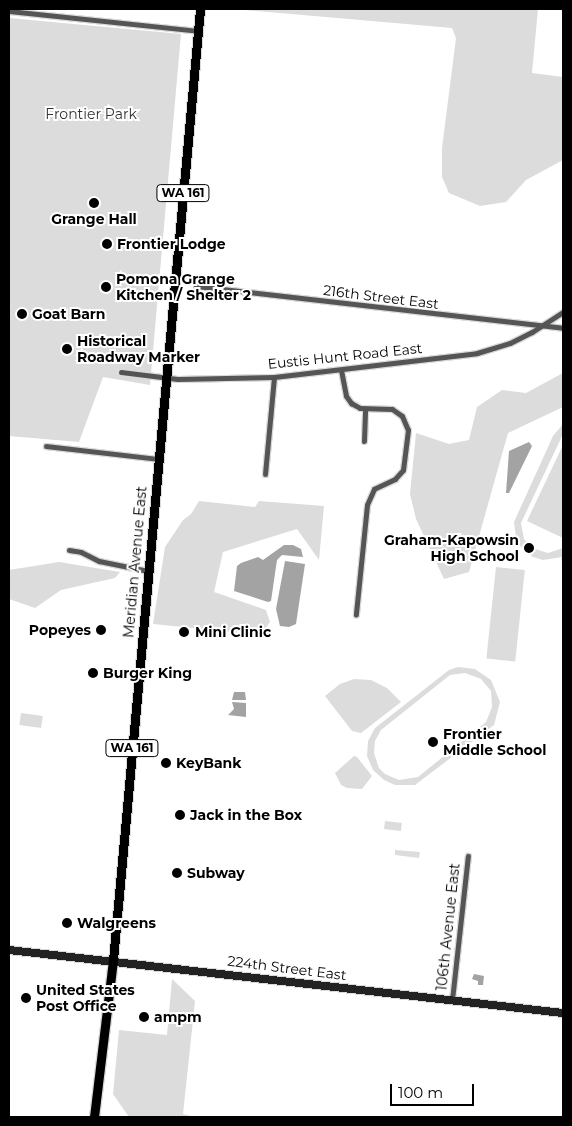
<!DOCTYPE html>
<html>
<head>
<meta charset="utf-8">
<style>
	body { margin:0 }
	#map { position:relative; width:572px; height:1126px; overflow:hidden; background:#fff; font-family:Montserrat,sans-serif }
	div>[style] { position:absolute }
	.green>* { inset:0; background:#dcdcdc; transform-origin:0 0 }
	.water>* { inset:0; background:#a3a3a3 }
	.roads { filter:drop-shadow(1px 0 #dbdbdb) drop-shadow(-1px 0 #dbdbdb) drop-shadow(0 1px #dbdbdb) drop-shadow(0 -1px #dbdbdb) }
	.street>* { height:5px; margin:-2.5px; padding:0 2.5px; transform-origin:2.5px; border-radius:2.5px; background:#555 }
	.secondary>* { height:8px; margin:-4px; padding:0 4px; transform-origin:4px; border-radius:4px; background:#222 }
	.primary>* { height:9px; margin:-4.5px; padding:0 4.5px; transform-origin:4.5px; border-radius:4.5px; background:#000 }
	.dots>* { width:14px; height:14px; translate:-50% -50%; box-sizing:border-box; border:2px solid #fff; border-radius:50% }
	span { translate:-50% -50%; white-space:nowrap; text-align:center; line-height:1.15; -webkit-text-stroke:4px #fff; paint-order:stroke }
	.shield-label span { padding:1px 4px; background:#fff; border:1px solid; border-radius:4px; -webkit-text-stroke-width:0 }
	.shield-label { font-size:12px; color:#000; font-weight:700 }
	.park-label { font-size:14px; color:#333 }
	.poi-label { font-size:14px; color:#000; font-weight:700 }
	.left { translate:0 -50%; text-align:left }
	.right { translate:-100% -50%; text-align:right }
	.street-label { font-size:14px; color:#000 }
	.frame { position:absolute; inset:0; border:10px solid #000; pointer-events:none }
	.scale { position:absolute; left:390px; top:1084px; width:84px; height:22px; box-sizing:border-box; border:2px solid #000; border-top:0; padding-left:6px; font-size:15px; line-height:18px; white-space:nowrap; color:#000; -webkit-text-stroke:4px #fff; paint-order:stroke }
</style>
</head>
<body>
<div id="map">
	<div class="green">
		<div style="clip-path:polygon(233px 9px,538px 9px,532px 73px,563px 77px,563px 160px,526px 180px,506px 202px,480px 206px,449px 193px,442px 177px,442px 148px,456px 38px,452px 28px)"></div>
		<div style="clip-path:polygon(9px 18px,181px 34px,150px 385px,103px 377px,79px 442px,9px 436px)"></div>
		<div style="clip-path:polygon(563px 373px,563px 407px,508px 433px,469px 572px,444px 579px,416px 519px,410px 494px,416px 433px,449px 444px,469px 440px,477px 407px,502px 390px,526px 393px)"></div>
		<div style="clip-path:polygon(563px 424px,563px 434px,521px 523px,524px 539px,532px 548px,548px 553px,563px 548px,563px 561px,561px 560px,562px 557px,543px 560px,533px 557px,521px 547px,516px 538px,514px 522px,553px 436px)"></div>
		<div style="clip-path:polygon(563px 445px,563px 538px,527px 521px)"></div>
		<div style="clip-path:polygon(199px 501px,255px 507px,259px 501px,324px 506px,319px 560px,297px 529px,223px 552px,214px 592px,266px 610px,270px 622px,261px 635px,153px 624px,165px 547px,183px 520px,191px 514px)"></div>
		<div style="clip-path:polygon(59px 562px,120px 572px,115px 578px,61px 590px,35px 608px,9px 599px,9px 570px)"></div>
		<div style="left:496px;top:567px;width:29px;height:92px;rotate:6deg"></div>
		<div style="clip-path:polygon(evenodd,458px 667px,475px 669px,491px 680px,500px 702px,494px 725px,415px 785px,395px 785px,384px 780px,373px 770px,367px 756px,368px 741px,375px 728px,449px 670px,458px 667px,465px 673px,481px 679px,491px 691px,492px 707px,486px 722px,418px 777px,399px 780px,385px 774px,379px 768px,374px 753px,375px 741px,381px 730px,450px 675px,465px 673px)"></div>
		<div style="clip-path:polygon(354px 679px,371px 680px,387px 688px,401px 702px,361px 733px,352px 731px,325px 696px,340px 684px)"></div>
		<div style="left:21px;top:713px;width:22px;height:12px;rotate:8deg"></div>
		<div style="clip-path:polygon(354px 756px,357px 757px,372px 776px,362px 789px,347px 788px,341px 785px,335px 773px)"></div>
		<div style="left:385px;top:821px;width:17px;height:8px;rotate:7deg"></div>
		<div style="clip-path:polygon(395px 850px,420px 852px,419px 858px,395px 855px)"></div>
		<div style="clip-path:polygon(172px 979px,195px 1001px,183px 1114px,195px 1117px,129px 1117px,113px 1094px,119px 1030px,167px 1035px)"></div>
	</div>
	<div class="water">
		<div style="clip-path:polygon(529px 442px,532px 446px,509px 493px,506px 493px,509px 451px)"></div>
		<div style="clip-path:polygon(284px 545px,293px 545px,301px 549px,303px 557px,282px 555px,277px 560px,271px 601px,268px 602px,234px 591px,237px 566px,241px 563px,258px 557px,263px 560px)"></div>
		<div style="clip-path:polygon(285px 561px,305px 564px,296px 624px,289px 627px,280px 626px,276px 609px)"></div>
		<div style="clip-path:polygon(234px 692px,245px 692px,246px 700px,232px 700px)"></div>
		<div style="clip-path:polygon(232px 702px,246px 703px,246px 717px,228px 715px,234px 709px)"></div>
		<div style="clip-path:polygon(474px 974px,484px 976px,483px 985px,478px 985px,478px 981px,472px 979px)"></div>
	</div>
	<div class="roads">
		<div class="street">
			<div style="left:9px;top:11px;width:190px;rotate:6deg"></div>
			<div style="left:196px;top:286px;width:369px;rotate:6.5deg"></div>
			<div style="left:341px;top:370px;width:26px;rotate:79deg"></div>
			<div style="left:346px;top:396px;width:9px;rotate:54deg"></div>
			<div style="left:351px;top:403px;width:10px;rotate:29deg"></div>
			<div style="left:360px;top:408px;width:32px;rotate:2deg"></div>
			<div style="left:392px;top:409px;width:12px;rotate:35deg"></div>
			<div style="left:402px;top:416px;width:15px;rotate:67deg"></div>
			<div style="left:408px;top:430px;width:40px;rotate:97.1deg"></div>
			<div style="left:403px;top:470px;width:12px;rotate:132deg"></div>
			<div style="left:395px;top:479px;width:23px;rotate:155deg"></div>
			<div style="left:374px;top:489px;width:17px;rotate:114deg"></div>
			<div style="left:367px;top:505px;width:110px;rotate:95.8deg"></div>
			<div style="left:121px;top:372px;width:57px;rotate:7deg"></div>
			<div style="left:178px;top:379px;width:96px;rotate:-1.2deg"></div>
			<div style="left:274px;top:377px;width:204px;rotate:-6.7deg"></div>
			<div style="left:477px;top:353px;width:34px;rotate:-17deg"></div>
			<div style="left:510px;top:343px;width:25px;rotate:-27deg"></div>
			<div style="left:532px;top:332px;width:37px;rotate:-33deg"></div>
			<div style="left:364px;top:441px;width:32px;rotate:-88deg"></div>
			<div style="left:46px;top:446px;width:114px;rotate:6.6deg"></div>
			<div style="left:265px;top:474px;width:97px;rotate:-84.7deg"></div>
			<div style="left:69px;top:550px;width:12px;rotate:9deg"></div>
			<div style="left:81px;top:552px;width:20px;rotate:27deg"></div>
			<div style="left:99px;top:561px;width:50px;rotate:11.5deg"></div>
			<div style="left:452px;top:1000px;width:145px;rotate:-83.7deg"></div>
		</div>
		<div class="secondary">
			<div style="left:9px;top:950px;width:558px;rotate:6.49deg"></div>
		</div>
		<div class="primary">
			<div style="left:94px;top:1117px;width:158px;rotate:-83.1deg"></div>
			<div style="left:113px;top:960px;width:955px;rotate:-84.77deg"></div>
		</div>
	</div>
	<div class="dots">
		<div style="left:94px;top:203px;background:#000"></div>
		<div style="left:107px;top:244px;background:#000"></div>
		<div style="left:106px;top:287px;background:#000"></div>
		<div style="left:22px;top:314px;background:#000"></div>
		<div style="left:67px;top:349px;background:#000"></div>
		<div style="left:529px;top:548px;background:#000"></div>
		<div style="left:101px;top:630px;background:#000"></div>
		<div style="left:184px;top:632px;background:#000"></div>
		<div style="left:93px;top:673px;background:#000"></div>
		<div style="left:433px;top:742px;background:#000"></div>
		<div style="left:166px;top:763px;background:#000"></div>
		<div style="left:180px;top:815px;background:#000"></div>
		<div style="left:177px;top:873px;background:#000"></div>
		<div style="left:67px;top:923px;background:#000"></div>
		<div style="left:26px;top:998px;background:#000"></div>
		<div style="left:144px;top:1017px;background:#000"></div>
	</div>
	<div class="shield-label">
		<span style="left:183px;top:193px">WA 161</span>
		<span style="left:132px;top:748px">WA 161</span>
	</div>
	<div class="park-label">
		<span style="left:91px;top:114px">Frontier Park</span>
	</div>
	<div class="poi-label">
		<span style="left:94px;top:219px">Grange Hall</span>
		<span class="left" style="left:117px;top:244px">Frontier Lodge</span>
		<span class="left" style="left:116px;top:287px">Pomona Grange<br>Kitchen / Shelter 2</span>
		<span class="left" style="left:32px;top:314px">Goat Barn</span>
		<span class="left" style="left:77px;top:349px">Historical<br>Roadway Marker</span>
		<span class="right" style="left:519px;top:548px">Graham-Kapowsin<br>High School</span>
		<span class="right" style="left:91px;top:630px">Popeyes</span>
		<span class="left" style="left:195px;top:632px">Mini Clinic</span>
		<span class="left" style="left:103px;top:673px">Burger King</span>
		<span class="left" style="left:443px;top:742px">Frontier<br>Middle School</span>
		<span class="left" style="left:176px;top:763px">KeyBank</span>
		<span class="left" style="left:190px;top:815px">Jack in the Box</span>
		<span class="left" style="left:187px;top:873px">Subway</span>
		<span class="left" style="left:77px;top:923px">Walgreens</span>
		<span class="left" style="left:36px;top:998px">United States<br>Post Office</span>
		<span class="left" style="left:154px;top:1017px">ampm</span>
	</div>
	<div class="street-label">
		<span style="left:381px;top:297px;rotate:7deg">216th Street East</span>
		<span style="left:345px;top:356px;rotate:-6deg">Eustis Hunt Road East</span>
		<span style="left:135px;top:562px;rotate:-85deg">Meridian Avenue East</span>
		<span style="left:448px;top:927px;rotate:-84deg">106th Avenue East</span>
		<span style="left:287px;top:968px;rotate:7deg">224th Street East</span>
	</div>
	<div class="frame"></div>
	<div class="scale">100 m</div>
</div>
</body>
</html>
